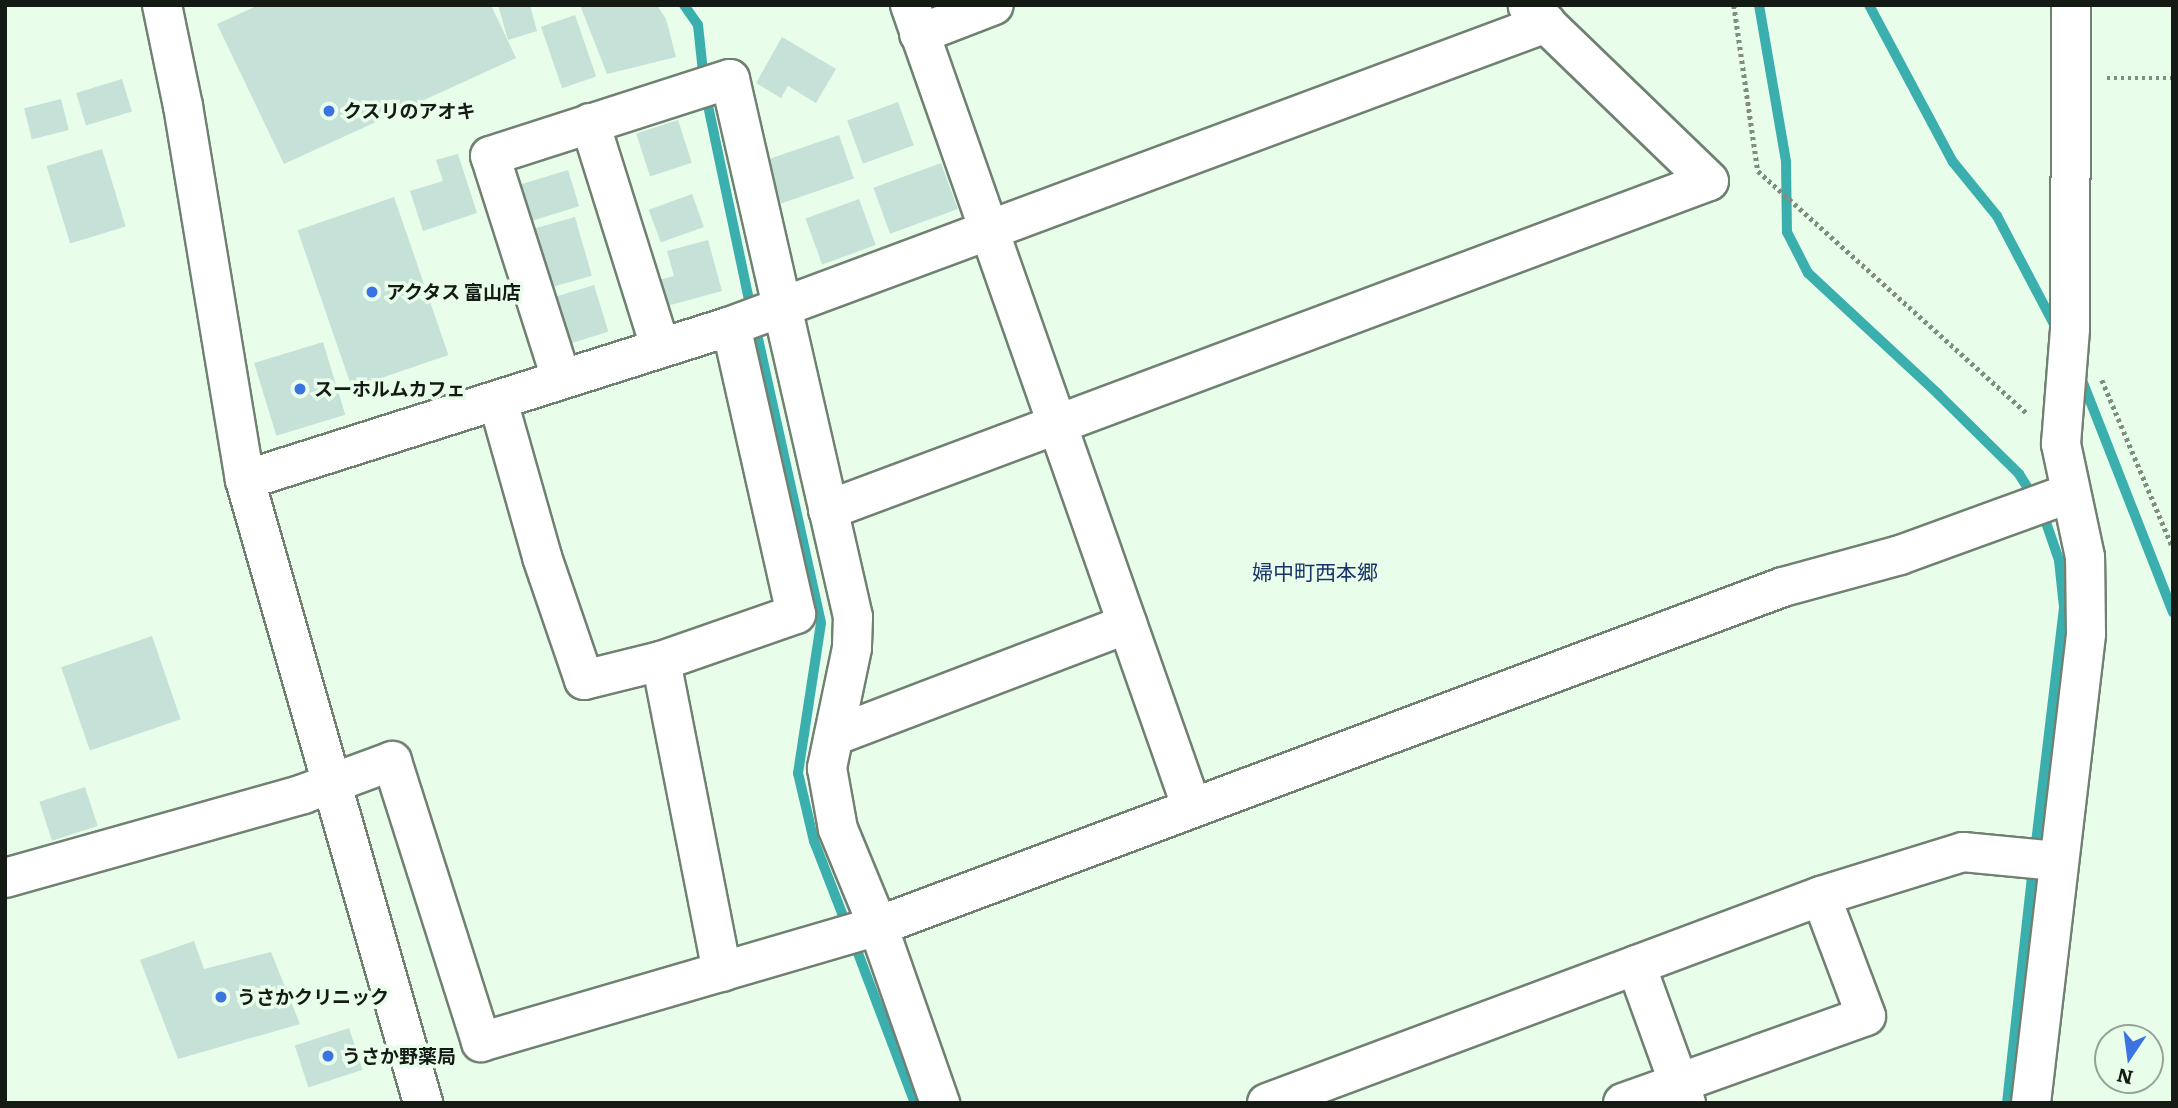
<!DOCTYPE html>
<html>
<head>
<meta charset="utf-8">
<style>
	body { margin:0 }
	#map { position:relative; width:2178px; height:1108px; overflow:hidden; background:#e9fdeb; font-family:Literata,"Noto Sans JP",serif }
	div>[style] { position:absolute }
	.stream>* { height:10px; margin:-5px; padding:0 5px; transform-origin:5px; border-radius:5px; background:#3aafae }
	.building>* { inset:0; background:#c6e1d7; transform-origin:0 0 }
	.path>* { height:4.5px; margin-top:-2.25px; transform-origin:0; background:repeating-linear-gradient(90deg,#808d81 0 3.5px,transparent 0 7px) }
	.roads { filter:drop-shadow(2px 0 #708172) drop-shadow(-2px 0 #708172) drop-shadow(0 2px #708172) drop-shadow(0 -2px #708172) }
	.minor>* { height:38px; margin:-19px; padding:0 19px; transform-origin:19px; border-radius:19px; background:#fff }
	.tertiary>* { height:38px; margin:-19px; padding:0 19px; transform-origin:19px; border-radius:19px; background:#fff }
	.dots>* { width:19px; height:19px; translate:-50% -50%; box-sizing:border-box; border:4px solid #e9fdeb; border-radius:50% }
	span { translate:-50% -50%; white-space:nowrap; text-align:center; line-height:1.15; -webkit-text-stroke:7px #e9fdeb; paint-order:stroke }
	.poi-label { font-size:19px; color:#141b15; font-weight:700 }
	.left { translate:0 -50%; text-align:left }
	.neighbourhood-label { font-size:21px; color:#183369 }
	.frame { position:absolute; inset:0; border:7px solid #141b15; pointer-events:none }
	.north { position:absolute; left:2094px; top:1024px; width:70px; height:70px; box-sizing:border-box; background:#e9fdeb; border:2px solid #94a395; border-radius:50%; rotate:193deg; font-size:19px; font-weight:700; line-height:28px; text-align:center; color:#141b15 }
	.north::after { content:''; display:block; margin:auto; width:24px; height:32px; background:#3c73e2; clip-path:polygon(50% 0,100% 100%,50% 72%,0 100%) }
</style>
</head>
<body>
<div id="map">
	<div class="stream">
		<div style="left:684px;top:5px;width:24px;rotate:55deg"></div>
		<div style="left:698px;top:25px;width:56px;rotate:83.9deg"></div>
		<div style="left:1759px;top:5px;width:159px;rotate:80.2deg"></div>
		<div style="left:1786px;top:162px;width:70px;rotate:89.2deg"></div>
		<div style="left:1787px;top:232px;width:46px;rotate:62.9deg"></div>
		<div style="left:1808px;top:273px;width:178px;rotate:42.9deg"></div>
		<div style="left:1938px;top:394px;width:114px;rotate:44.6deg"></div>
		<div style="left:2019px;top:474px;width:28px;rotate:58deg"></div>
		<div style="left:1869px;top:5px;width:178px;rotate:61.9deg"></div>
		<div style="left:1953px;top:162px;width:70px;rotate:50.8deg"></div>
		<div style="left:1997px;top:216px;width:127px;rotate:62.2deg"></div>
		<div style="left:706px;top:96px;width:219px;rotate:78.1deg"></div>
		<div style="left:755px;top:325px;width:305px;rotate:77.5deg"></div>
		<div style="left:821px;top:623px;width:152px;rotate:98.7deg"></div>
		<div style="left:798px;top:773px;width:70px;rotate:76.8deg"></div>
		<div style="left:814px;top:841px;width:91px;rotate:68.8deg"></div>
		<div style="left:2080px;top:375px;width:255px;rotate:68.6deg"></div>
		<div style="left:2035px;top:851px;width:246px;rotate:-83.2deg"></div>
		<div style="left:2064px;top:607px;width:47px;rotate:-96.1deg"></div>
		<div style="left:2059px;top:560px;width:52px;rotate:-109.1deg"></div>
		<div style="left:853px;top:940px;width:174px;rotate:69.2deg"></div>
		<div style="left:2007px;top:1103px;width:238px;rotate:-83.7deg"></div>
	</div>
	<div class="building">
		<div style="clip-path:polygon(259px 5px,491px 5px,516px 58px,284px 164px,217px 24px)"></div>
		<div style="clip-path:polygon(498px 5px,530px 5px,537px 31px,508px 40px)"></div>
		<div style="clip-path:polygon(580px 5px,657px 5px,666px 19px,676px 57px,607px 74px)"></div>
		<div style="left:575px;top:15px;width:65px;height:36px;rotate:71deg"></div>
		<div style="clip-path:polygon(782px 37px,836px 69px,816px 103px,788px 86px,781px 98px,756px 83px)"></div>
		<div style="left:122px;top:79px;width:34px;height:48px;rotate:73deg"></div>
		<div style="left:61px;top:99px;width:32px;height:38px;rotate:76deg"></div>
		<div style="left:898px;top:102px;width:46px;height:54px;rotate:70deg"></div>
		<div style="left:678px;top:120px;width:45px;height:44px;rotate:72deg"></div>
		<div style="left:839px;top:135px;width:46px;height:77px;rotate:71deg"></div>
		<div style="left:102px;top:149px;width:81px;height:58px;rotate:73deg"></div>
		<div style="clip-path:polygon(458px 154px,477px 213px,423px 231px,410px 191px,443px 181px,436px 160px)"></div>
		<div style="left:941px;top:163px;width:49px;height:72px;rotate:70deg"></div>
		<div style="left:568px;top:170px;width:38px;height:49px;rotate:73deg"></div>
		<div style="left:692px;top:194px;width:35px;height:46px;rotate:70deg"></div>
		<div style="left:394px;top:197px;width:167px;height:102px;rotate:71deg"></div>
		<div style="left:859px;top:199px;width:49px;height:57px;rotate:70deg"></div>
		<div style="left:575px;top:217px;width:61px;height:42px;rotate:74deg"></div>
		<div style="clip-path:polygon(708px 240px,722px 291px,663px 307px,655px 281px,674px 276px,667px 251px)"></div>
		<div style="left:594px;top:285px;width:49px;height:44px;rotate:73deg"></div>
		<div style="left:323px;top:342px;width:76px;height:72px;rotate:73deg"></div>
		<div style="left:152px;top:636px;width:88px;height:96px;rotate:71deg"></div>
		<div style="left:85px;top:787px;width:41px;height:48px;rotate:72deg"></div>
		<div style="clip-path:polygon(194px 941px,204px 969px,271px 952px,300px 1024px,178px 1059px,140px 960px)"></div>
		<div style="left:349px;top:1028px;width:44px;height:57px;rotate:72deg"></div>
	</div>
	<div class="path">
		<div style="left:1734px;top:5px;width:168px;rotate:81.8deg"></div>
		<div style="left:1758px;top:171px;width:363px;rotate:42deg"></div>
		<div style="left:2107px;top:78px;width:66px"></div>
		<div style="left:2102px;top:380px;width:182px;rotate:67.1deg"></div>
	</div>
	<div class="roads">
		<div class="minor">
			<div style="left:910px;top:5px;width:848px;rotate:70.65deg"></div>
			<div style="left:919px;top:34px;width:80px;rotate:-21.1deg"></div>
			<div style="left:590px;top:123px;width:234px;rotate:72.6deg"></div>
			<div style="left:561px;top:378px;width:233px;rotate:-107.7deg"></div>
			<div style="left:490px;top:156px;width:252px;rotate:-17.8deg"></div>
			<div style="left:730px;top:79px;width:552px;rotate:77.12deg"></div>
			<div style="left:853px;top:617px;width:31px;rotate:92deg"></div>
			<div style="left:852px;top:648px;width:123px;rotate:101.8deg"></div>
			<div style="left:827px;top:768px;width:62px;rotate:79.8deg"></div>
			<div style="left:838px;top:829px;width:105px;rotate:67.6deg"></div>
			<div style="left:878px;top:926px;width:188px;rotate:70.7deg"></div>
			<div style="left:498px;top:401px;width:162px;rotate:74.2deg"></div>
			<div style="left:542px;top:557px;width:130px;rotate:71.1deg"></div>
			<div style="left:584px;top:680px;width:79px;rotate:-13.9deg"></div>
			<div style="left:661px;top:661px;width:143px;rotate:-19.2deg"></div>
			<div style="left:796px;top:614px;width:295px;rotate:-102.7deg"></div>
			<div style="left:245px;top:480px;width:510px;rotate:-17.58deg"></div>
			<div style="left:731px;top:326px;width:870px;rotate:-20.39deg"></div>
			<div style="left:828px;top:510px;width:940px;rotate:-20.48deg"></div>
			<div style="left:1709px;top:181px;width:252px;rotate:-136deg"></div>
			<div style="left:661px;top:661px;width:317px;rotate:78.9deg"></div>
			<div style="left:834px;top:736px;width:314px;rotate:-20.9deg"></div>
			<div style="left:5px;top:878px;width:310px;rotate:-15.7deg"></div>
			<div style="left:303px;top:794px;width:95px;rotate:-20.3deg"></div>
			<div style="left:392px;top:761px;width:295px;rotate:72.4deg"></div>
			<div style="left:481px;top:1042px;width:414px;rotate:-16.3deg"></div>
			<div style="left:878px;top:926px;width:966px;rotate:-20.54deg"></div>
			<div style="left:1783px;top:587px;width:121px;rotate:-15.3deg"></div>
			<div style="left:1900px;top:555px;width:181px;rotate:-20deg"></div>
			<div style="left:1636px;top:965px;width:147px;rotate:70.1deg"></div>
			<div style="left:1267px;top:1103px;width:591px;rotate:-20.49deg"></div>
			<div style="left:1821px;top:896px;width:149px;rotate:-17.2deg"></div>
			<div style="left:1963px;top:852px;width:94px;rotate:5.5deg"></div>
			<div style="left:1623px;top:1103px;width:258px;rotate:-19.7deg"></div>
			<div style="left:1866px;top:1016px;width:128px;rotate:-110.6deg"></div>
		</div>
		<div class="tertiary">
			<div style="left:162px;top:5px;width:103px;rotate:78.3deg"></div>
			<div style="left:183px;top:106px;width:379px;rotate:80.6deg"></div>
			<div style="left:245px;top:480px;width:648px;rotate:74.05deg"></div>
			<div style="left:2031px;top:1103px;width:472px;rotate:-83.3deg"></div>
			<div style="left:2086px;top:634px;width:77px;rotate:-90.7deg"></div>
			<div style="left:2085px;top:557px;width:116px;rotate:-102deg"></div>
			<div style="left:2061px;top:444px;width:115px;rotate:-85.5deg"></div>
			<div style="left:2070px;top:329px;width:324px;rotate:-89.8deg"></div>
		</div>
	</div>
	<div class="dots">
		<div style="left:329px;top:111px;background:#3c73e2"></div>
		<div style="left:372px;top:292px;background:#3c73e2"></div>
		<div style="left:300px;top:389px;background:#3c73e2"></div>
		<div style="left:221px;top:997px;background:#3c73e2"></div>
		<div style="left:328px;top:1056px;background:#3c73e2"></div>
	</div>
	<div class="poi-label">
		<span class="left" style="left:343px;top:111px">クスリのアオキ</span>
		<span class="left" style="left:386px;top:292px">アクタス 富山店</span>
		<span class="left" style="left:314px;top:389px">スーホルムカフェ</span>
		<span class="left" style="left:237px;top:997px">うさかクリニック</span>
		<span class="left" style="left:342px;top:1056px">うさか野薬局</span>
	</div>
	<div class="neighbourhood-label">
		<span style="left:1315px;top:571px">婦中町西本郷</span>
	</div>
	<div class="frame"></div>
	<div class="north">N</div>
</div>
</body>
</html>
